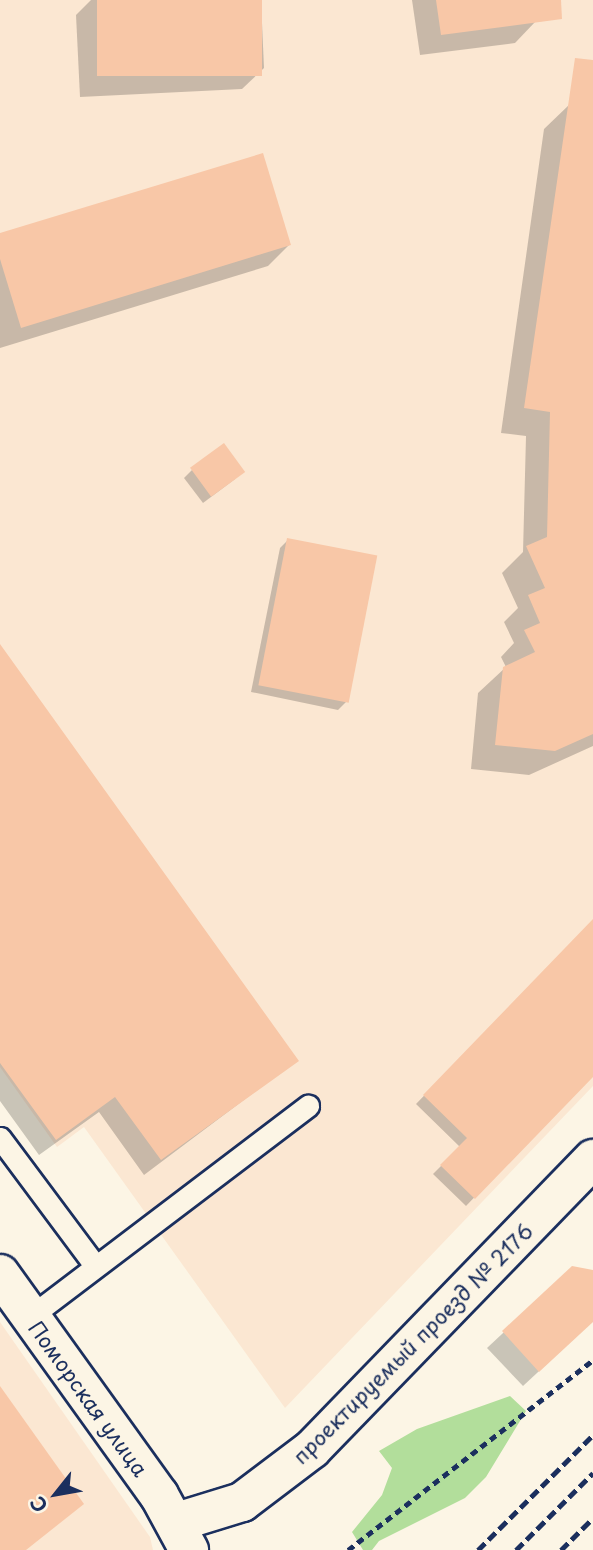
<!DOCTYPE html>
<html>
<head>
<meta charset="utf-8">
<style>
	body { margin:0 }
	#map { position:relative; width:593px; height:1550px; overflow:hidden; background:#fcf5e5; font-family:"Playpen Sans",sans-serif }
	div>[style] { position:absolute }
	.built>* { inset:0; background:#fbe7d2 }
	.green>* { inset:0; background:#b2de9b }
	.shadow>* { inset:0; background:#0003 }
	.building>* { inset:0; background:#f8c7a7; transform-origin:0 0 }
	.path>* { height:4.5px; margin-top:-2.25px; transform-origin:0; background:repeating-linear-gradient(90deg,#1b2f5e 0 7px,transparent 0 12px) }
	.roads { filter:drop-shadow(2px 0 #1b2f5e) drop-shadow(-2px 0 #1b2f5e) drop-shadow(0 2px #1b2f5e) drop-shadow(0 -2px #1b2f5e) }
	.service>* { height:21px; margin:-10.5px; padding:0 10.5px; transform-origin:10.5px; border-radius:10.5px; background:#fcf5e5 }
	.minor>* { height:38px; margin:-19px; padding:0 19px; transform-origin:19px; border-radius:19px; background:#fcf5e5 }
	.rail>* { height:5px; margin-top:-2.5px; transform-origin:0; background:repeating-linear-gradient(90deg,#1b2f5e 0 10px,transparent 0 15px) }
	span { translate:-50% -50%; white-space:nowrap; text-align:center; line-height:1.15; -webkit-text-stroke:6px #fcf5e5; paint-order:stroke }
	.street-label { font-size:21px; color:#1b2f5e }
	.north { position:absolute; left:21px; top:1459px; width:70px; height:70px; -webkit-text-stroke:5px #fcf5e5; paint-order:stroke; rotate:239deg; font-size:19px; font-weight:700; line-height:28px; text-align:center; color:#1b2f5e }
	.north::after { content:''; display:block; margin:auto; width:24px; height:32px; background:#1b2f5e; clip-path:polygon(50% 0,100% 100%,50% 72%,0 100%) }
</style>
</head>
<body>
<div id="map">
	<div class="built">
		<div style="clip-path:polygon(0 0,593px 0,593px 1086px,285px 1408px,84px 1127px,57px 1147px,0 1067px)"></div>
		<div style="clip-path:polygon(0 1322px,150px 1537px,153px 1550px,0 1550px)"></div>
	</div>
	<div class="green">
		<div style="clip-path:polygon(510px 1396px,526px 1411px,486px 1477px,465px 1498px,379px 1541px,372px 1550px,363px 1550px,352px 1532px,382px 1495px,392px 1468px,379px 1451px,417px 1429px)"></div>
	</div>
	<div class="shadow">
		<div style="clip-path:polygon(91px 0,261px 0,264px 68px,242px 89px,80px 97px,76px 15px)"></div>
		<div style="clip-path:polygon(412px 0,533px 0,536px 21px,515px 43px,420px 55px)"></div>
		<div style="clip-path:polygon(593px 99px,593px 746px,529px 775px,471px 769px,478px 693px,506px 667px,501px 657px,514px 643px,504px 622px,518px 608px,502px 573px,523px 552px,526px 436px,501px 433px,544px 129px,570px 104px)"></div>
		<div style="clip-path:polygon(0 234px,289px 245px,268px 266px,0 348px)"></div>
		<div style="clip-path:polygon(192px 470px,235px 479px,203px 503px,184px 478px)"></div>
		<div style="clip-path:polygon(288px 540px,346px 702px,338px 710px,251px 692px,280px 548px)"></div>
		<div style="clip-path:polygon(0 647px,297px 1060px,144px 1175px,99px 1112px,39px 1155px,0 1101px)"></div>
		<div style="clip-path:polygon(593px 921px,593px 1074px,466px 1206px,433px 1174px,460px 1147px,416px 1104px)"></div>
		<div style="clip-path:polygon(573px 1268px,593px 1274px,593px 1321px,523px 1386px,487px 1348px)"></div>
		<div style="clip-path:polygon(0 1389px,82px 1504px,25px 1550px,0 1550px)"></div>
	</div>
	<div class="building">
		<div style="left:97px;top:0;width:165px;height:76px"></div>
		<div style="clip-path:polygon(436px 0,561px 0,562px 19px,441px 35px)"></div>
		<div style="clip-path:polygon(575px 58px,593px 60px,593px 734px,555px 751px,495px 745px,503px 667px,535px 652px,524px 630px,540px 623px,528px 595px,545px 588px,526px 546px,547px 537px,550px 412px,524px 408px)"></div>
		<div style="clip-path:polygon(263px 153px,291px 245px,21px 328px,0 259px,0 233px)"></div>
		<div style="left:224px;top:443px;width:36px;height:42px;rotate:54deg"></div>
		<div style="left:287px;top:538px;width:92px;height:150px;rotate:11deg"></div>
		<div style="clip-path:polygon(0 644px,299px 1061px,161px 1160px,115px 1097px,56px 1140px,0 1063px)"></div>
		<div style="clip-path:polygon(593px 919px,593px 1077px,475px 1199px,440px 1165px,467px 1138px,423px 1095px)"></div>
		<div style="clip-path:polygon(572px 1266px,593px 1270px,593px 1322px,539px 1372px,502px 1331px)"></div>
		<div style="clip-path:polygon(0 1386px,84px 1504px,26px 1550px,0 1550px)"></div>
	</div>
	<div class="path">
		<div style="left:348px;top:1550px;width:310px;rotate:-37.8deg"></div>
	</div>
	<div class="roads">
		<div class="service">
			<div style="left:0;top:1138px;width:157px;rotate:53.3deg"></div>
			<div style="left:31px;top:1316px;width:348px;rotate:-37.2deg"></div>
		</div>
		<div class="minor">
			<div style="left:0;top:1274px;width:272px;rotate:54.3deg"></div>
			<div style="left:159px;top:1495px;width:63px;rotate:61.4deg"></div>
			<div style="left:177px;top:1522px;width:68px;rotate:-17.1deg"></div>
			<div style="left:242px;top:1502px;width:88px;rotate:-37.1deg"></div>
			<div style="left:312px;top:1449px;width:404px;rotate:-45.9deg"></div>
		</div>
	</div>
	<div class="rail">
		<div style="left:478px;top:1550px;width:163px;rotate:-45deg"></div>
		<div style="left:516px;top:1550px;width:109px;rotate:-45deg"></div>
		<div style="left:561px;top:1550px;width:45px;rotate:-45deg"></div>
	</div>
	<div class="street-label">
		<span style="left:412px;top:1343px;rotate:-45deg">проектируемый проезд № 2176</span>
		<span style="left:89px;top:1398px;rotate:54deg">Поморская улица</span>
	</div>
	<div class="north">С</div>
</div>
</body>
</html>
